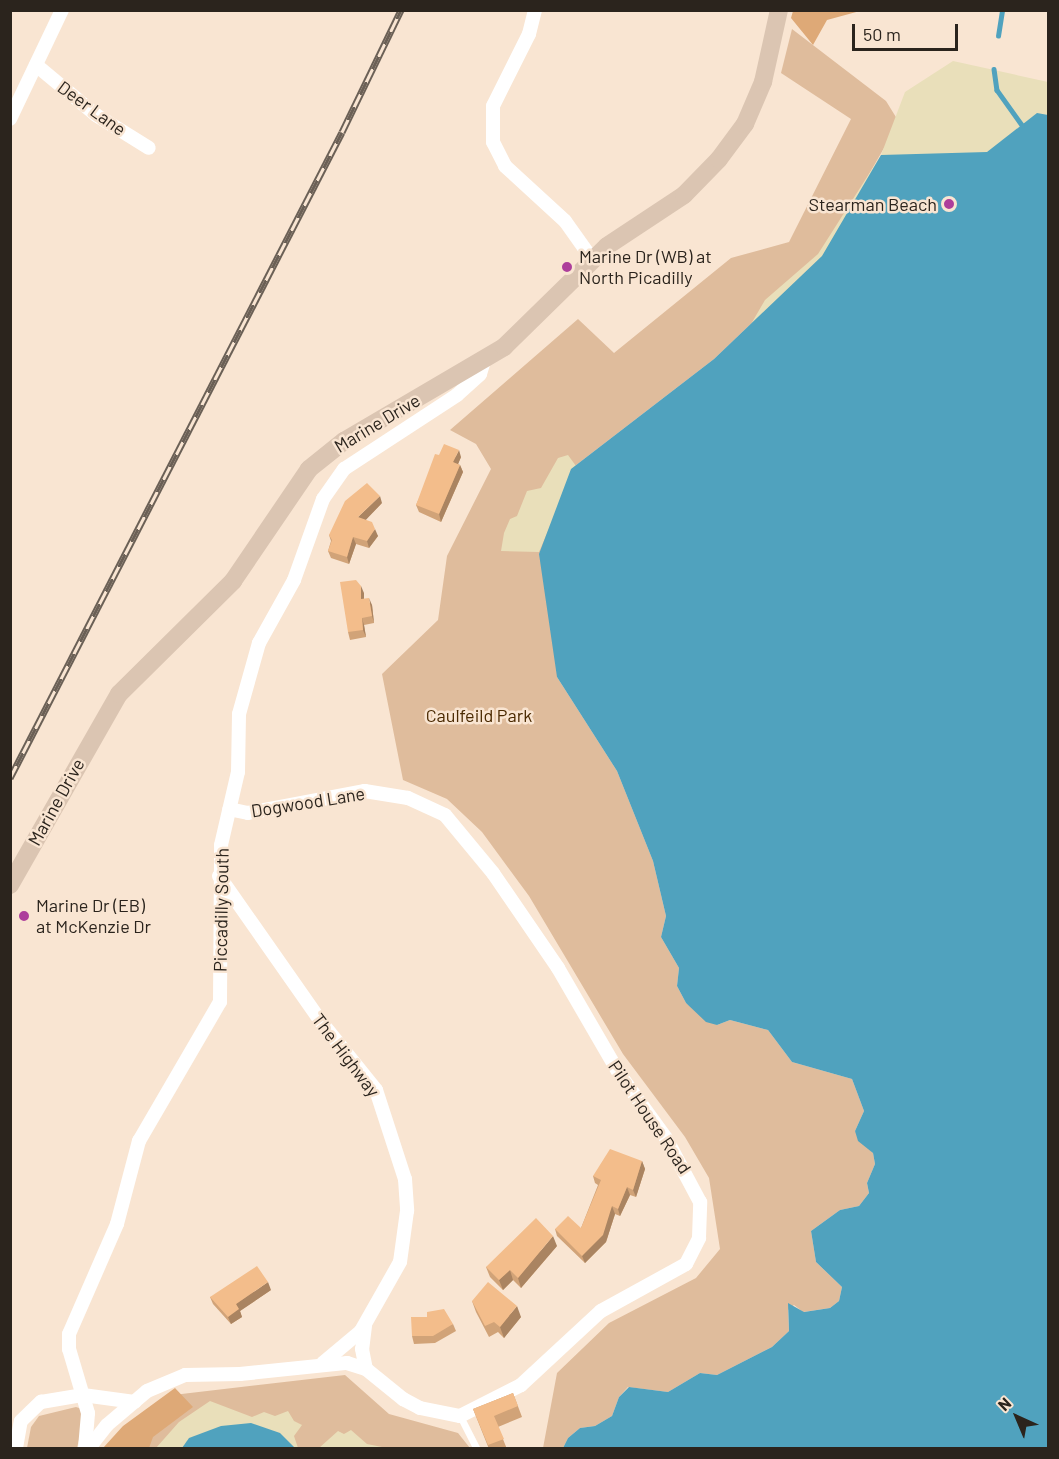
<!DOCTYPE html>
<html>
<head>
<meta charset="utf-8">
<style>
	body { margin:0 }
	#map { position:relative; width:1059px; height:1459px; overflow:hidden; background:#f9e5d2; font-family:Barlow,sans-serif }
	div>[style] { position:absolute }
	.green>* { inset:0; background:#dfbc9c }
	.forest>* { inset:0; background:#dea977 }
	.sand>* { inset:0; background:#e9dfba }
	.water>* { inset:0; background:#50a2be }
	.stream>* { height:4.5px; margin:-2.25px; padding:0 2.25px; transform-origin:2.25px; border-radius:2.25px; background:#50a2be }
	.service>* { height:7px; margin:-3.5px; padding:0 3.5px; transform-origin:3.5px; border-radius:3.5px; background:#fff }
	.minor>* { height:14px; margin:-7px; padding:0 7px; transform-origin:7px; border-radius:7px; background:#fff }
	.secondary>* { height:18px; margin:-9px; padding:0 9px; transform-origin:9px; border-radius:9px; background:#dbc5b2 }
	.rail>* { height:7px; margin-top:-3.5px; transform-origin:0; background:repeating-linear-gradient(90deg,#f9e5d2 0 14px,#6b6056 0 28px); box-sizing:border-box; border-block:2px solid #6b6056 }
	.wall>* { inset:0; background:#d1a378 }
	.shaded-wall>* { inset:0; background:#aa8461 }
	.building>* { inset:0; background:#f3bd8b }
	.dots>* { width:16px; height:16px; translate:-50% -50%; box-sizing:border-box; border:3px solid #f9e5d2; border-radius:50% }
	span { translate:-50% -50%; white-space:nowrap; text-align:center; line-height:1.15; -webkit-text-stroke:5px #f9e5d2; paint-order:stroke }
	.street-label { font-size:18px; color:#2b241d }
	.poi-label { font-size:18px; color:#2b241d }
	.right { translate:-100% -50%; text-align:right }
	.left { translate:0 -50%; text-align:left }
	.park-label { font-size:18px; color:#4a2900 }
	.frame { position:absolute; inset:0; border:12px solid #2b241d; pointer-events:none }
	.north { position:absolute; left:987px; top:1387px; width:60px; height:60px; -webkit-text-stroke:4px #f9e5d2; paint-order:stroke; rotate:316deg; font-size:16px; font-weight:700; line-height:24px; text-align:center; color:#2b241d }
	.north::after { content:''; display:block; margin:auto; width:21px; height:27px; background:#2b241d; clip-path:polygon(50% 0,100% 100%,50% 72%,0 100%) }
	.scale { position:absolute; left:852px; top:24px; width:106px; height:27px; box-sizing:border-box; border:3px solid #2b241d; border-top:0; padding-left:8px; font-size:18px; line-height:21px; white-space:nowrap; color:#2b241d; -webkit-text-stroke:4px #f9e5d2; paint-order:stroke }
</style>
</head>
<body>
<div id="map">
	<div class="green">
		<div style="clip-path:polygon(792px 29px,886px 101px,899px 122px,822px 256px,714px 359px,571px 469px,557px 677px,617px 771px,653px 861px,666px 916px,661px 937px,679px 968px,677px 986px,686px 1003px,717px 1025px,730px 1020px,768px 1030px,792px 1062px,852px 1079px,864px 1111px,855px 1131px,873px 1153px,875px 1164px,867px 1183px,869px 1193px,859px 1206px,840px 1210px,811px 1231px,816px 1262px,842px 1287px,839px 1301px,830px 1308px,803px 1312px,794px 1305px,788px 1310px,789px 1331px,772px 1347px,717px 1375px,700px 1373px,668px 1392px,628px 1387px,619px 1397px,612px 1416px,595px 1426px,580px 1428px,568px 1438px,563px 1448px,543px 1448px,557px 1373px,609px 1323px,696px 1278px,720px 1249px,709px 1178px,685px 1137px,623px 1054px,529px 896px,482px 832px,447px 799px,403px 780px,382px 674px,438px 620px,447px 556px,491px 469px,476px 444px,450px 430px,578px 319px,614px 353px,731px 258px,789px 242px,851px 119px,781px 73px)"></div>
		<div style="clip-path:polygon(345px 1375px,389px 1414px,458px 1433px,470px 1448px,112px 1448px,173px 1395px)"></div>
		<div style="clip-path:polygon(76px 1407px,82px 1409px,84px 1419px,77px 1448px,27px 1448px,31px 1427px,39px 1416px)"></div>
	</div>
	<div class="forest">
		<div style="clip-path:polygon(793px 11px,793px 10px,860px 11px,827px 20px,813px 45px,791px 18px)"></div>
		<div style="clip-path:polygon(175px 1388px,193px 1407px,153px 1437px,149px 1448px,103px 1448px,123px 1426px)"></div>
	</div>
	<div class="sand">
		<div style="clip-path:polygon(953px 61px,1048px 82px,1048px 345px,740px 343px,765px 300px,818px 254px,881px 155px,905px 92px)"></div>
		<div style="clip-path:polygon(568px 455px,576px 466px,539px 552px,501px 551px,504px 533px,510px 519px,517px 516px,527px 491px,541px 488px,558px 458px)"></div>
		<div style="clip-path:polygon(210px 1401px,252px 1417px,264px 1412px,275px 1416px,288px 1411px,294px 1421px,302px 1425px,294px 1436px,298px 1448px,156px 1448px,179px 1422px)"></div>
		<div style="clip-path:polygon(351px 1430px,367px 1444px,387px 1448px,319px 1448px,338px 1431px,344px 1434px)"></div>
	</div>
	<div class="water">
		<div style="clip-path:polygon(1037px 113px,1048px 115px,1048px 1448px,563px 1448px,568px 1438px,580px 1428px,595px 1426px,612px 1416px,619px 1397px,629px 1387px,668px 1392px,700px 1373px,717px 1375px,772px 1347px,789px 1331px,788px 1303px,804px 1312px,830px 1308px,839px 1301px,842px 1287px,816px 1262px,811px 1231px,840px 1210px,859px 1206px,869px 1193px,867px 1183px,875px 1164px,873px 1153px,858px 1141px,855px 1131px,864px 1111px,852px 1079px,792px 1062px,768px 1030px,730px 1020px,717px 1025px,706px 1022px,686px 1003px,677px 986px,679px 968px,661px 937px,666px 916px,653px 861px,617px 771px,557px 677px,539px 554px,571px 469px,714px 359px,822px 256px,881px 155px,987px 152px)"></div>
		<div style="clip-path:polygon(251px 1423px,280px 1433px,295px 1448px,182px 1448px,189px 1438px,221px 1426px)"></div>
	</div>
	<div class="stream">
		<div style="left:998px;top:36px;width:26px;rotate:-81deg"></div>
		<div style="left:994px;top:69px;width:21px;rotate:82deg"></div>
		<div style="left:997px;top:90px;width:43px;rotate:54.5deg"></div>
	</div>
	<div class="service">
		<div style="left:460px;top:1416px;width:36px;rotate:63deg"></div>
	</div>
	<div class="minor">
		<div style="left:535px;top:10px;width:25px;rotate:104deg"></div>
		<div style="left:529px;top:34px;width:80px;rotate:116.6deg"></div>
		<div style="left:493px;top:106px;width:36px;rotate:90deg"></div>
		<div style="left:493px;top:142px;width:27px;rotate:63deg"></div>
		<div style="left:505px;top:166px;width:81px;rotate:42.5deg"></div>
		<div style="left:565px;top:221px;width:47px;rotate:54.6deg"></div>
		<div style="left:36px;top:65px;width:78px;rotate:39.8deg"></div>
		<div style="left:96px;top:115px;width:62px;rotate:31.9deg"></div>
		<div style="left:10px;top:119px;width:121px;rotate:-64.5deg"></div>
		<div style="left:219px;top:876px;width:179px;rotate:55deg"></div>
		<div style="left:322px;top:1023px;width:86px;rotate:51.1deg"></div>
		<div style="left:376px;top:1090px;width:94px;rotate:72deg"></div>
		<div style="left:405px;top:1179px;width:32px;rotate:86deg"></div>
		<div style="left:407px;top:1211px;width:51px;rotate:97.8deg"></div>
		<div style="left:400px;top:1262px;width:79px;rotate:119.5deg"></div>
		<div style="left:361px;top:1331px;width:50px;rotate:139.9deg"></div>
		<div style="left:365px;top:1326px;width:23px;rotate:97deg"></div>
		<div style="left:362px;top:1349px;width:20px;rotate:79deg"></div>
		<div style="left:16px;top:1448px;width:27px;rotate:-80deg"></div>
		<div style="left:21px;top:1421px;width:28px;rotate:-44deg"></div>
		<div style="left:41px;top:1402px;width:43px;rotate:-9.5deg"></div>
		<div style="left:83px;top:1395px;width:52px;rotate:7.7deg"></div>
		<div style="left:85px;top:1448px;width:35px;rotate:-85deg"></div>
		<div style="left:88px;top:1413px;width:67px;rotate:-106.5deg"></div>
		<div style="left:69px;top:1349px;width:15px;rotate:-90deg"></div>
		<div style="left:69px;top:1334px;width:120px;rotate:-66.4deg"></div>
		<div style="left:117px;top:1224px;width:86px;rotate:-75.2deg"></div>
		<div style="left:139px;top:1141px;width:161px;rotate:-59.8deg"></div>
		<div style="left:220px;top:1002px;width:157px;rotate:-89.6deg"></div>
		<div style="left:221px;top:845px;width:75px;rotate:-76.9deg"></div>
		<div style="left:238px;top:772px;width:58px;rotate:-89deg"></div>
		<div style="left:239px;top:714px;width:74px;rotate:-74.3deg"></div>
		<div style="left:259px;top:643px;width:72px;rotate:-60.9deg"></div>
		<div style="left:294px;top:580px;width:86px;rotate:-70.3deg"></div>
		<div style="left:323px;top:499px;width:37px;rotate:-55deg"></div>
		<div style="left:344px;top:469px;width:135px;rotate:-33.2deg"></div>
		<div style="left:457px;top:395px;width:31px;rotate:-42deg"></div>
		<div style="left:480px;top:374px;width:14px;rotate:-73deg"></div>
		<div style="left:89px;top:1448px;width:29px;rotate:-52deg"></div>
		<div style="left:107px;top:1425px;width:52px;rotate:-40.4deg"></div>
		<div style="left:147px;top:1391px;width:41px;rotate:-22.8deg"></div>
		<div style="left:185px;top:1375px;width:55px;rotate:-1deg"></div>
		<div style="left:240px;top:1374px;width:108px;rotate:-5.9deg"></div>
		<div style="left:347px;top:1363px;width:20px;rotate:18deg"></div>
		<div style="left:366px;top:1369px;width:48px;rotate:39deg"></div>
		<div style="left:403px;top:1399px;width:19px;rotate:28deg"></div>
		<div style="left:420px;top:1408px;width:41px;rotate:11.3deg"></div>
		<div style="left:460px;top:1416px;width:68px;rotate:-26.9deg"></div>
		<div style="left:521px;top:1385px;width:109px;rotate:-42.8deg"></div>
		<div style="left:601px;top:1311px;width:97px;rotate:-28.9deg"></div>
		<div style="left:686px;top:1264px;width:29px;rotate:-63deg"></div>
		<div style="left:699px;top:1238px;width:36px;rotate:-88deg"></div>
		<div style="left:700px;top:1202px;width:72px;rotate:-118deg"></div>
		<div style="left:666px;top:1138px;width:78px;rotate:-126.1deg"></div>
		<div style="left:620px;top:1075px;width:124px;rotate:-120.1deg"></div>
		<div style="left:558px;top:968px;width:115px;rotate:-124.4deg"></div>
		<div style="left:493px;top:873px;width:75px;rotate:-129.6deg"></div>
		<div style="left:445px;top:815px;width:41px;rotate:-155.3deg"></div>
		<div style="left:408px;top:798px;width:44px;rotate:-170.8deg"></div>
		<div style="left:365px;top:791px;width:119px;rotate:169.4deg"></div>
		<div style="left:248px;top:813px;width:19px;rotate:-168deg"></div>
	</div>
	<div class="secondary">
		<div style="left:10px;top:885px;width:220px;rotate:-60.3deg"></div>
		<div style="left:119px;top:694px;width:161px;rotate:-44.7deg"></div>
		<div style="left:233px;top:581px;width:135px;rotate:-55.8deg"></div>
		<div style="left:309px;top:469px;width:45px;rotate:-38.7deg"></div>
		<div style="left:344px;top:441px;width:186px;rotate:-30.4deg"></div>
		<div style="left:504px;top:347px;width:144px;rotate:-44.4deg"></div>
		<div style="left:607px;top:246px;width:92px;rotate:-33.5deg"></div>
		<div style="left:684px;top:195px;width:50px;rotate:-45.8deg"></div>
		<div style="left:719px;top:159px;width:44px;rotate:-53.4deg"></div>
		<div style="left:745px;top:124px;width:46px;rotate:-66.8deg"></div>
		<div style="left:763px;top:82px;width:74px;rotate:-77.5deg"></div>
	</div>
	<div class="rail">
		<div style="left:10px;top:778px;width:726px;rotate:-62.8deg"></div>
		<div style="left:342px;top:132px;width:136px;rotate:-64.2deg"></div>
	</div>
	<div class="wall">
		<div style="clip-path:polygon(439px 455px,461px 457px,458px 464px,460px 465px,463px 472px,441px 522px,419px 512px,416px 505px)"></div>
		<div style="clip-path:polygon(382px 503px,365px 520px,378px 536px,369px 548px,356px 544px,349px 564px,331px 558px,328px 551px,331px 541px,329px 535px)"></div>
		<div style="clip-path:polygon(364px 593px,364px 599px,372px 605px,374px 623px,364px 625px,366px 637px,350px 640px,348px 632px)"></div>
		<div style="clip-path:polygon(642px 1161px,645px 1169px,636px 1197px,630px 1195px,620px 1216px,615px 1214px,606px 1242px,585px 1263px,557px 1236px,555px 1229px,581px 1228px,598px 1185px,595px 1183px,593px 1176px)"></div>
		<div style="clip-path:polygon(557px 1246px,521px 1288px,513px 1280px,503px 1290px,490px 1277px,486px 1267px)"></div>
		<div style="clip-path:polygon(271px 1290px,240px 1311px,242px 1317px,231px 1324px,213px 1304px,210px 1297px)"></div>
		<div style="clip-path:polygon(472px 1301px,521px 1317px,504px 1338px,498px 1332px,489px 1337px,476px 1312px)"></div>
		<div style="clip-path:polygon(453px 1324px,456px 1331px,435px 1343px,414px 1344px,412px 1336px)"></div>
		<div style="clip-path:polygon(513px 1393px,522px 1417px,498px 1427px,507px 1449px,489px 1449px,473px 1409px)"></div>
	</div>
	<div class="shaded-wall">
		<div style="clip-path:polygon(459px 450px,461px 457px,456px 469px,453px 462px)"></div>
		<div style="clip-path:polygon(460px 465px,463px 472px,441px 522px,439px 514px)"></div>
		<div style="clip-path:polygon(380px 496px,382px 503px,361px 525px,358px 517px)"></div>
		<div style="clip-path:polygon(375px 529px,378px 536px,369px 548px,367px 541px)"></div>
		<div style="clip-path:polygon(353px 537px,356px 544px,349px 564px,347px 557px)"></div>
		<div style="clip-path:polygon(361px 586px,364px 593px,364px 607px,361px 599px)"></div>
		<div style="clip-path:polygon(369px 598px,372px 605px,374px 623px,372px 616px)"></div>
		<div style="clip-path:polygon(362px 618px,364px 625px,366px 637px,363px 630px)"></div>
		<div style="clip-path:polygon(642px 1161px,645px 1169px,636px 1197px,633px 1190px)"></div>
		<div style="clip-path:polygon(627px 1187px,630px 1195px,620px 1216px,618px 1209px)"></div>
		<div style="clip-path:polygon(612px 1206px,615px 1214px,606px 1242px,585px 1263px,582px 1256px)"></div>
		<div style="clip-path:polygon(553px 1236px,557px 1246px,521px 1288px,518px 1278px)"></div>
		<div style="clip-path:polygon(510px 1270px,513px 1280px,503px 1290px,499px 1280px)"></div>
		<div style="clip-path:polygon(268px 1282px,271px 1290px,240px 1311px,242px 1317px,231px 1324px,228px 1317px,236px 1304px)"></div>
		<div style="clip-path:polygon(517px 1306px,521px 1317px,504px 1338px,500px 1327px)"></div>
	</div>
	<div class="building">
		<div style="clip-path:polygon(444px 444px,459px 450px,453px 462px,460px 465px,439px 514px,416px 505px,435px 454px,439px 455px)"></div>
		<div style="clip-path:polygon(367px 483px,380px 496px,358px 517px,372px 522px,375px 529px,367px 541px,353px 537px,347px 557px,328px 551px,332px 540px,329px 535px,345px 501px)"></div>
		<div style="clip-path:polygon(356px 580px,361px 586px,361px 599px,369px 598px,372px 616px,362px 618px,363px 630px,348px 632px,340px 582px)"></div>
		<div style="clip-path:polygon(610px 1149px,642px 1161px,633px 1190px,627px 1187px,618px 1209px,612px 1206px,603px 1235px,582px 1256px,555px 1229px,568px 1216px,581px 1228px,601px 1180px,593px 1176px)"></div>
		<div style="clip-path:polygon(536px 1218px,553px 1236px,518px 1278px,510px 1270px,499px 1280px,486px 1267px)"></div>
		<div style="clip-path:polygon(257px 1266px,268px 1282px,236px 1304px,239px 1309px,228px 1317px,210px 1297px)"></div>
		<div style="clip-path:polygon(488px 1282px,517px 1306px,500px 1327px,494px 1322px,485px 1326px,472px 1301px)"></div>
		<div style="clip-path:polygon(444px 1309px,453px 1324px,433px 1336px,412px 1336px,411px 1317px,427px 1317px,427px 1312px)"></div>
		<div style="clip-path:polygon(513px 1393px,518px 1406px,494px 1416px,504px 1439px,488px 1445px,473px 1409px)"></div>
	</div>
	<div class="dots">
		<div style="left:949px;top:204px;background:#ad3e9b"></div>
		<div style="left:567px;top:267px;background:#ad3e9b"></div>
		<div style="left:24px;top:916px;background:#ad3e9b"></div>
	</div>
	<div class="street-label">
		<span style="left:92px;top:108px;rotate:36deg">Deer Lane</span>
		<span style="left:377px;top:423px;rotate:-31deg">Marine Drive</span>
		<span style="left:56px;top:802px;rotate:-61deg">Marine Drive</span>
		<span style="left:308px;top:802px;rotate:-9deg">Dogwood Lane</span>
		<span style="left:221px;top:910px;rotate:-89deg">Piccadilly South</span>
		<span style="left:346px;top:1055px;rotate:53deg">The Highway</span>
		<span style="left:650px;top:1117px;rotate:56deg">Pilot House Road</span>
	</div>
	<div class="poi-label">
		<span class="right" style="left:937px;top:204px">Stearman Beach</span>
		<span class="left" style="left:579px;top:267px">Marine Dr (WB) at<br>North Picadilly</span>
		<span class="left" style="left:36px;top:916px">Marine Dr (EB)<br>at McKenzie Dr</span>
	</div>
	<div class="park-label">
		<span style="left:479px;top:715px">Caulfeild Park</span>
	</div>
	<div class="frame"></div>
	<div class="north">N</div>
	<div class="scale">50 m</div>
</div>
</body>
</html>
